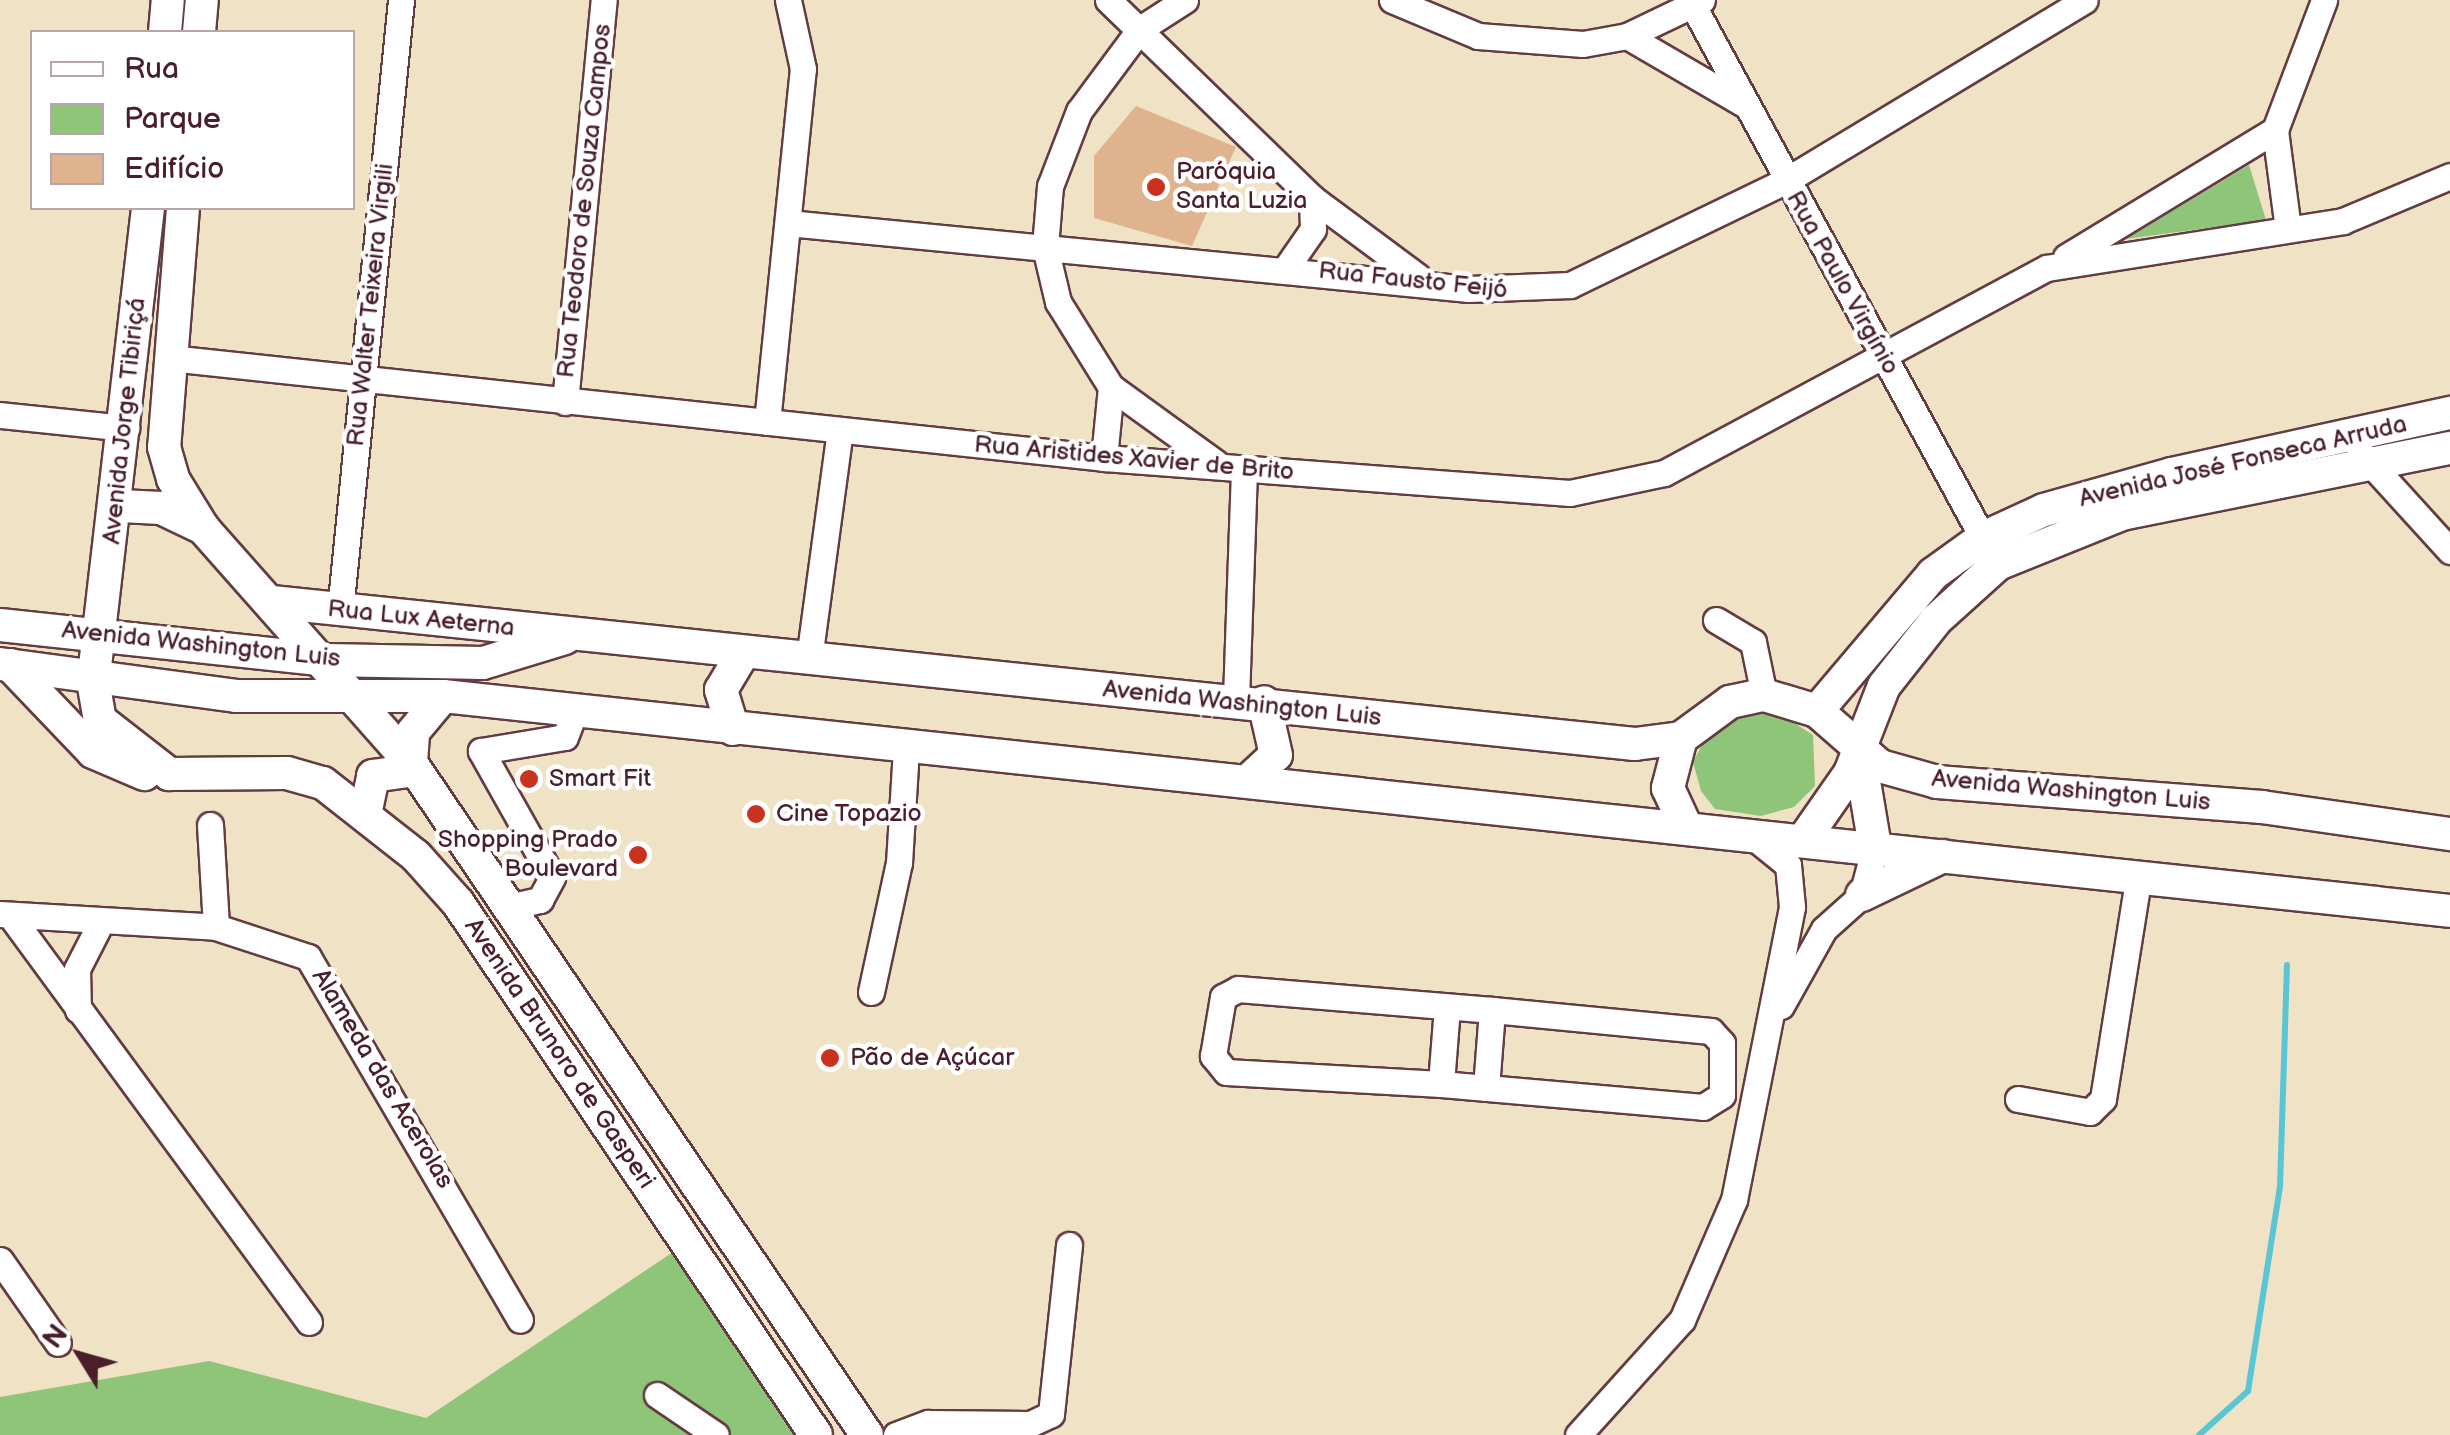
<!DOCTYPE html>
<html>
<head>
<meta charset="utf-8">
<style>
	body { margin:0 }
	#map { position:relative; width:2450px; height:1435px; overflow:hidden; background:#f0e2c4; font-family:"Balsamiq Sans",sans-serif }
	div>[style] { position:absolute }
	.green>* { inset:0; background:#8ec578 }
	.stream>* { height:6px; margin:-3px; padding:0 3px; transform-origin:3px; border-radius:3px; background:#5ac5d5 }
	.building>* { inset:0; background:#deb38e }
	.roads { filter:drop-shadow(2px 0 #633c42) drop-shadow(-2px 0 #633c42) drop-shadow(0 2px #633c42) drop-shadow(0 -2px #633c42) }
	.minor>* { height:25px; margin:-12.5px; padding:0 12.5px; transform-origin:12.5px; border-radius:12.5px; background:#fff }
	.major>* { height:32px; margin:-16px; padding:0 16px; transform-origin:16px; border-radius:16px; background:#fff }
	.dots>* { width:28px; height:28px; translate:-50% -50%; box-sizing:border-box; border:5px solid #fff; border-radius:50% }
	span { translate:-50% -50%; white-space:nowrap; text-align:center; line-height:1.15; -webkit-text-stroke:9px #fff; paint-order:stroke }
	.poi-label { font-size:25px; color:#4a1f2b }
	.left { translate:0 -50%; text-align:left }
	.right { translate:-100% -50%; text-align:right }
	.street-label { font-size:25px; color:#4a1f2b }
	.legend { position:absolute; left:30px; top:30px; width:325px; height:180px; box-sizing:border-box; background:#fff; border:2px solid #b7a5aa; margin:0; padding:12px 18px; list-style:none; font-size:30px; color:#4a1f2b }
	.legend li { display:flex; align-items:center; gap:20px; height:50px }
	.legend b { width:50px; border:2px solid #b7a5aa }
	.north { position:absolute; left:30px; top:1305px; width:100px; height:100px; -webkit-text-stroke:8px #fff; paint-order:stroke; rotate:307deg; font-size:28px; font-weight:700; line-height:40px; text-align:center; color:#4a1f2b }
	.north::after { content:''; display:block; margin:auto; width:35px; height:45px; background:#4a1f2b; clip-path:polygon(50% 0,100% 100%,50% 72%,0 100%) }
</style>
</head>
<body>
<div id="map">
	<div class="green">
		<div style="clip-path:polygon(2249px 165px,2266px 220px,2126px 239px)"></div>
		<div style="clip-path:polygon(1744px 709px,1774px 710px,1813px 735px,1815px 786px,1794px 807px,1761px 816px,1715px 809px,1701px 791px,1693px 762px,1710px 730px)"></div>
		<div style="clip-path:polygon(676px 1250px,800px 1435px,0 1435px,0 1397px,209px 1361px,426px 1418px)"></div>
	</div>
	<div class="stream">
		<div style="left:2199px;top:1435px;width:66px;rotate:-41.9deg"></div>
		<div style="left:2248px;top:1391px;width:206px;rotate:-81.1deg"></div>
		<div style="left:2280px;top:1187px;width:222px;rotate:-88.2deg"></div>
	</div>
	<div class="building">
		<div style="clip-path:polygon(1136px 106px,1236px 147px,1192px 246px,1094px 218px,1094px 156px)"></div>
	</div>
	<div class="roads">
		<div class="minor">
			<div style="left:1108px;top:0;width:284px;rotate:44.1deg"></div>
			<div style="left:1312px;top:198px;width:131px;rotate:36.6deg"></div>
			<div style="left:1185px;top:0;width:54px;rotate:147.2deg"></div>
			<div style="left:1140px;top:29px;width:102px;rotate:126.6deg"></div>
			<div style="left:1079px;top:111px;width:80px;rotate:111.1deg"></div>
			<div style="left:1050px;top:186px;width:61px;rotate:94.7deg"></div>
			<div style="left:1045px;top:247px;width:57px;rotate:76.7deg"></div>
			<div style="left:1058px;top:302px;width:100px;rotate:58.1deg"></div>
			<div style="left:1111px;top:387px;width:130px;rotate:35.9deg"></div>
			<div style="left:1392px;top:0;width:93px;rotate:22.7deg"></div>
			<div style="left:1478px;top:36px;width:105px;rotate:4.4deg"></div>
			<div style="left:1583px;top:44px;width:45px;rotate:-10.3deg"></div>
			<div style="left:1627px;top:36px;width:83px;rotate:-25.6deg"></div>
			<div style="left:1690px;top:0;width:630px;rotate:61.44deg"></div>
			<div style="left:1627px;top:36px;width:135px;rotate:30.2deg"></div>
			<div style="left:788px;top:223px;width:684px;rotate:5.54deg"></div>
			<div style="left:1469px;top:289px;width:101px;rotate:-2.3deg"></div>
			<div style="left:1570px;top:285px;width:239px;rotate:-25.8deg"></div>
			<div style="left:1785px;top:181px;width:350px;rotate:-31.1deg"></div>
			<div style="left:2288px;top:229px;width:100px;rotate:-97.5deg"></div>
			<div style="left:2275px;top:130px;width:139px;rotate:-69.3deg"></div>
			<div style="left:2066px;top:257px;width:245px;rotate:-31.3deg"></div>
			<div style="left:1286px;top:268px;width:47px;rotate:-55.3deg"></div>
			<div style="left:1313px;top:229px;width:31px;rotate:-92deg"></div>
			<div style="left:170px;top:358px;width:939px;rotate:6.11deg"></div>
			<div style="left:1104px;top:458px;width:467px;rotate:4.3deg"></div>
			<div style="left:1570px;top:493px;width:96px;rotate:-12deg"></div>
			<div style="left:1664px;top:473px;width:434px;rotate:-28.2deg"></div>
			<div style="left:2047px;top:268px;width:300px;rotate:-9deg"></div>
			<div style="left:2343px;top:221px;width:116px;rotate:-22.8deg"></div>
			<div style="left:565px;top:402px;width:404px;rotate:-84.5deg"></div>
			<div style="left:0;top:415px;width:127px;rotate:5.9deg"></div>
			<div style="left:767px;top:422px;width:355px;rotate:-84.2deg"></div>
			<div style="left:803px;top:69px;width:71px;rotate:-102.3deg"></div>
			<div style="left:2360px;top:452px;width:134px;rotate:47.7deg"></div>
			<div style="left:1104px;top:458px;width:71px;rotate:-84.4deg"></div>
			<div style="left:340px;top:611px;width:614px;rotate:-84.3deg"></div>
			<div style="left:1716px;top:620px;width:43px;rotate:30.7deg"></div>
			<div style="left:1753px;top:642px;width:54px;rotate:78.3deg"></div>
			<div style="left:809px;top:659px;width:231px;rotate:-82.3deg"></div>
			<div style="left:1236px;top:699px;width:230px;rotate:-88deg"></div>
			<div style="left:210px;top:825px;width:102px;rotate:86.6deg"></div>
			<div style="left:513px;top:906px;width:28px;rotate:-13deg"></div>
			<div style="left:540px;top:900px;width:26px;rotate:-62deg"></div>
			<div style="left:552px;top:877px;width:145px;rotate:-119.4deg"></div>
			<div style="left:481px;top:751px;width:85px;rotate:-9.5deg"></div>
			<div style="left:565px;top:737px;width:28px;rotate:-69deg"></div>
			<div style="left:0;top:914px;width:216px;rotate:3.4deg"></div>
			<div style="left:216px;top:927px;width:97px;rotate:18.1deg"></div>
			<div style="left:308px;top:957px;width:420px;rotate:59.7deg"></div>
			<div style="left:10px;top:915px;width:505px;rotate:53.7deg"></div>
			<div style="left:871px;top:992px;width:132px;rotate:-77.8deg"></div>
			<div style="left:899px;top:863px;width:115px;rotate:-86.5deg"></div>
			<div style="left:1781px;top:1006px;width:88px;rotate:-60.8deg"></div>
			<div style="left:1824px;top:929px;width:51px;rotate:-41.8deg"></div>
			<div style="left:1862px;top:895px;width:51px;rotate:-75.1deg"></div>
			<div style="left:1447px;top:1007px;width:77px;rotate:94.5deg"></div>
			<div style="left:1441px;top:1084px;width:263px;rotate:5deg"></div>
			<div style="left:1703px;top:1107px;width:22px;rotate:-32deg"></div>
			<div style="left:1722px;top:1095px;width:52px;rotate:-90deg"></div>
			<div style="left:1722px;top:1043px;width:16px;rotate:-133deg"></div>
			<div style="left:1711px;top:1031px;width:220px;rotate:-174.5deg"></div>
			<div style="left:78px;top:1010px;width:41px;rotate:-91.4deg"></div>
			<div style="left:77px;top:969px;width:51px;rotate:-62.9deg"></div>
			<div style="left:1441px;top:1084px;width:215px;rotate:-176.8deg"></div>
			<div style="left:1226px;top:1072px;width:21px;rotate:-129deg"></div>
			<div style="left:1213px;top:1056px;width:60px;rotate:-80.4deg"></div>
			<div style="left:1223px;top:997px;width:17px;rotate:-28deg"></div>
			<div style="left:1238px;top:989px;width:255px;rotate:4.7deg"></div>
			<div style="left:1492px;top:1010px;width:78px;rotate:94.4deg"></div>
			<div style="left:2018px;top:1099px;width:73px;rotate:10.2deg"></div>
			<div style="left:2090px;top:1112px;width:18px;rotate:-45deg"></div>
			<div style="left:2103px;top:1099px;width:227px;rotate:-80.9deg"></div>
			<div style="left:0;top:1260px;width:101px;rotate:55.1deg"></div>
			<div style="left:657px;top:1395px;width:71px;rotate:34.1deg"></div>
			<div style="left:896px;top:1435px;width:34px;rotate:-21deg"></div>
			<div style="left:928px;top:1423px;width:102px;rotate:0.6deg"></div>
			<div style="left:1030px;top:1424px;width:23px;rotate:-25deg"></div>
			<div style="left:1051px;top:1414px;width:170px;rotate:-83.9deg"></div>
			<div style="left:1578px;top:1435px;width:155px;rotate:-47.9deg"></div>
			<div style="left:1682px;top:1320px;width:131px;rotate:-66.6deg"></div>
			<div style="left:1734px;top:1200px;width:299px;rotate:-78.8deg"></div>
			<div style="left:1792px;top:907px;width:42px;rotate:-95.4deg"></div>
			<div style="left:1788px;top:865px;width:46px;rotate:-141.1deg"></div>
		</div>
		<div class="major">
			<div style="left:165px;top:32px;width:32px;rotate:-85deg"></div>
			<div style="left:199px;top:32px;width:32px;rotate:-85deg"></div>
			<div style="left:148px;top:208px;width:476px;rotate:96.6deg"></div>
			<div style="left:93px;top:681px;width:40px;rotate:80deg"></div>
			<div style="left:100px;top:720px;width:88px;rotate:38deg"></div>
			<div style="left:169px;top:774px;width:118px;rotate:-0.5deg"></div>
			<div style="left:287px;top:773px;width:37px;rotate:16deg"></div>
			<div style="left:323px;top:783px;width:118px;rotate:38.1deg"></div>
			<div style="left:416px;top:856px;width:63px;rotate:48.2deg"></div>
			<div style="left:458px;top:903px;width:641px;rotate:56.06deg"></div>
			<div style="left:183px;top:208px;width:240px;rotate:94.5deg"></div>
			<div style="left:164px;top:447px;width:33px;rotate:74deg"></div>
			<div style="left:173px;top:479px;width:57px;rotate:58.5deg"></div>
			<div style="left:203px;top:528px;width:314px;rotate:48.5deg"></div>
			<div style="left:411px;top:763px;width:812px;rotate:55.84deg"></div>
			<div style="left:120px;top:506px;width:41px;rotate:2.8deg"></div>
			<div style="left:161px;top:508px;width:47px;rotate:25.5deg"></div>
			<div style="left:272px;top:602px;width:1370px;rotate:5.95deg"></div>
			<div style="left:1635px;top:744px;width:46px;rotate:-7.4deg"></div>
			<div style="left:1681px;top:738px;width:61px;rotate:-36.3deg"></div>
			<div style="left:1730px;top:702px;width:35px;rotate:-12deg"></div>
			<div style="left:1764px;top:695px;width:55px;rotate:16.8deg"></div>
			<div style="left:1817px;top:711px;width:84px;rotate:41.1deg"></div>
			<div style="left:1880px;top:766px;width:59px;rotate:15.7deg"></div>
			<div style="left:1937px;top:782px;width:326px;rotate:4.4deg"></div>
			<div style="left:2262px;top:807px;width:190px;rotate:8.2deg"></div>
			<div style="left:0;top:625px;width:330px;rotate:6.1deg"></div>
			<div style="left:328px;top:660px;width:155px;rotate:1.1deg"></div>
			<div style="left:483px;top:663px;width:86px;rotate:-17deg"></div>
			<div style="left:0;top:664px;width:238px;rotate:7.7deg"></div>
			<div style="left:236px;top:696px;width:207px"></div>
			<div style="left:443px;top:696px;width:2018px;rotate:6.11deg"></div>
			<div style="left:10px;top:665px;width:120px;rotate:46.3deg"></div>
			<div style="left:93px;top:752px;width:56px;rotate:23.3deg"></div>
			<div style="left:1817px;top:711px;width:180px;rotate:-49.7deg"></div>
			<div style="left:1933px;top:574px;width:62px;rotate:-35.8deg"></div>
			<div style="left:1983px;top:538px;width:67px;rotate:-24.7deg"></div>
			<div style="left:2044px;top:510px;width:133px;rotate:-15.7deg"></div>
			<div style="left:2172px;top:474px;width:285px;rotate:-12.4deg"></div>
			<div style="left:733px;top:729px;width:41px;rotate:-107.1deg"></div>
			<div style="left:721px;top:690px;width:41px;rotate:-59deg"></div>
			<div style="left:1681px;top:738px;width:52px;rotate:104.6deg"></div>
			<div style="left:1668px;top:788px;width:43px;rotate:65.2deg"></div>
			<div style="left:1858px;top:746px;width:101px;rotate:80.4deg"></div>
			<div style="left:411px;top:763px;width:31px;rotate:-86deg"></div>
			<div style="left:413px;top:732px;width:47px;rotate:-50.2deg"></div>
			<div style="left:1250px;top:779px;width:35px;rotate:-43deg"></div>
			<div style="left:1276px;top:755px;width:54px;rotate:-102.8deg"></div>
			<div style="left:366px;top:810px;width:35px;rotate:-78deg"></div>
			<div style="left:373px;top:776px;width:41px;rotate:-8.3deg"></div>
			<div style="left:1804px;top:839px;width:80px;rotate:-55.1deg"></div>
			<div style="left:1850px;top:773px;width:93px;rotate:-68.7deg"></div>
			<div style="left:1884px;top:686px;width:84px;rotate:-51.8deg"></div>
			<div style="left:1936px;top:620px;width:84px;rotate:-42.1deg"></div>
			<div style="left:1998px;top:564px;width:134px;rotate:-22deg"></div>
			<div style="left:2122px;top:514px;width:335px;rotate:-11.4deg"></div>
			<div style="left:1862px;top:895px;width:90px;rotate:-25.7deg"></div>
		</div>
	</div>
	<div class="dots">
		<div style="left:1156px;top:187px;background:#c8321e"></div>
		<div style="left:529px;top:779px;background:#c8321e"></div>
		<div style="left:756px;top:814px;background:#c8321e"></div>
		<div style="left:638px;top:855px;background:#c8321e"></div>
		<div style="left:830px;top:1058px;background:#c8321e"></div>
	</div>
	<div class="poi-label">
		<span class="left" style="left:1176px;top:187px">Paróquia<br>Santa Luzia</span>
		<span class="left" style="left:549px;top:779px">Smart Fit</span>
		<span class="left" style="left:776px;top:814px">Cine Topazio</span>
		<span class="right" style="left:618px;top:855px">Shopping Prado<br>Boulevard</span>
		<span class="left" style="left:850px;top:1058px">Pão de Açúcar</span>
	</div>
	<div class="street-label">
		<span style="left:585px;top:201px;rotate:-84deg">Rua Teodoro de Souza Campos</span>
		<span style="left:1413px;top:281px;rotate:6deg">Rua Fausto Feijó</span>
		<span style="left:1842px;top:283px;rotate:61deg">Rua Paulo Virgínio</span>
		<span style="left:371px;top:305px;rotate:-84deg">Rua Walter Teixeira Virgili</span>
		<span style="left:125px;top:421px;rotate:-84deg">Avenida Jorge Tibiriçá</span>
		<span style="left:1134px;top:459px;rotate:5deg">Rua Aristides Xavier de Brito</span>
		<span style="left:2243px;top:462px;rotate:-13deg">Avenida José Fonseca Arruda</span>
		<span style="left:421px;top:619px;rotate:6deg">Rua Lux Aeterna</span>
		<span style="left:201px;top:645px;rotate:6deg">Avenida Washington Luis</span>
		<span style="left:1242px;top:704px;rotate:6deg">Avenida Washington Luis</span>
		<span style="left:2071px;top:791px;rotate:5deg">Avenida Washington Luis</span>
		<span style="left:559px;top:1054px;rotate:56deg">Avenida Brunoro de Gasperi</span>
		<span style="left:382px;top:1079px;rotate:59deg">Alameda das Acerolas</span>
	</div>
	<ul class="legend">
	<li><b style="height:12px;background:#fff"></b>Rua</li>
	<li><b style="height:28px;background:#8ec578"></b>Parque</li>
	<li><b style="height:28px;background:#deb38e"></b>Edifício</li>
	</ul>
	<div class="north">N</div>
</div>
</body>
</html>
